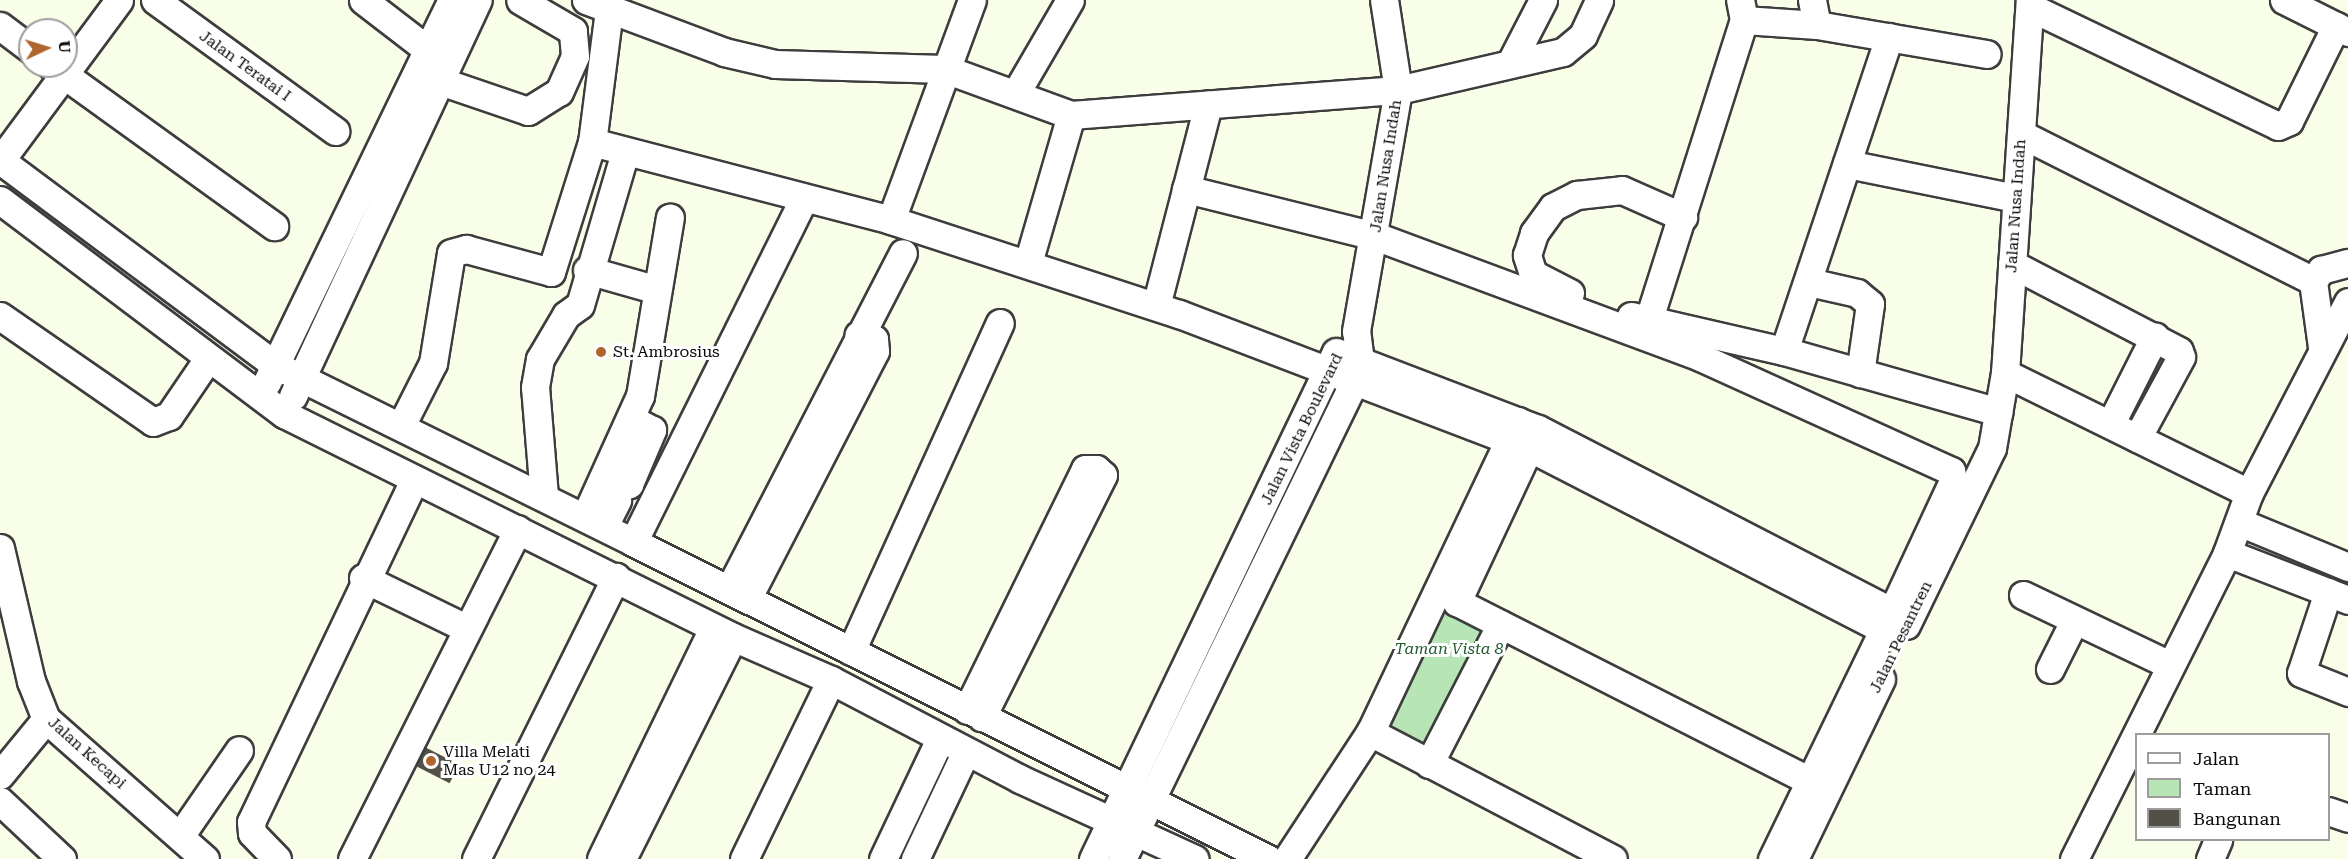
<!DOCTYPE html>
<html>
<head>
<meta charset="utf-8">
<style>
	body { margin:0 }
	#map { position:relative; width:2348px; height:859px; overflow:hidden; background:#f8fee8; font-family:"Roboto Serif",serif }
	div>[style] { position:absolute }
	.green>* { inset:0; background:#b8e5b5; transform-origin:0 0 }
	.building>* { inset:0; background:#525047; transform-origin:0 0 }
	.roads { filter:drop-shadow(2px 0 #3d3d3d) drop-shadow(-2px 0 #3d3d3d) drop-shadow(0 2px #3d3d3d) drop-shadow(0 -2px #3d3d3d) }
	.minor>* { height:27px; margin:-13.5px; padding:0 13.5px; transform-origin:13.5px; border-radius:13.5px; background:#fff }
	.dots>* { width:16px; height:16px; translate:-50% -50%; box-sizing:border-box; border:3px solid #fff; border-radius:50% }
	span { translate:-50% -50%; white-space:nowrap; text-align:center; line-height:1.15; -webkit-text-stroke:6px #fff; paint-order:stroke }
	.street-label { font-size:16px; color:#0a0a0a }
	.poi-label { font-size:16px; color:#0a0a0a }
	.left { translate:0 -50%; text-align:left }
	.park-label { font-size:16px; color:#205c30; font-style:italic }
	.legend { position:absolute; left:2135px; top:733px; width:195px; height:108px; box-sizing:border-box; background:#fff; border:2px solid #9d9d9d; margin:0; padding:8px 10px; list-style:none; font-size:18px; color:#0a0a0a }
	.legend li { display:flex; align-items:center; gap:12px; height:30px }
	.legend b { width:30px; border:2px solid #9d9d9d }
	.north { position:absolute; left:18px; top:18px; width:60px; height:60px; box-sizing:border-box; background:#fff; border:2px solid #9d9d9d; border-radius:50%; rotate:86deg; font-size:16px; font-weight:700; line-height:24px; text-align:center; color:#0a0a0a }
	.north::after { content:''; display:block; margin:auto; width:21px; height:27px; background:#af652d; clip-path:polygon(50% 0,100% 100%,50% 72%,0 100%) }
</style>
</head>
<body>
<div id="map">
	<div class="green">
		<div style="left:1437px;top:592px;width:72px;height:155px;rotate:27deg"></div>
	</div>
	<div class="building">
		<div style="left:411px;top:740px;width:54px;height:21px;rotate:27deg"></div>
	</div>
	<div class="roads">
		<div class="minor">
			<div style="left:155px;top:0;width:223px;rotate:36deg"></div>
			<div style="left:363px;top:0;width:82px;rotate:37.6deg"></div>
			<div style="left:586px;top:0;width:147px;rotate:20.6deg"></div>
			<div style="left:724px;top:52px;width:52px;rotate:13.2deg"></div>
			<div style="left:775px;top:64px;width:170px;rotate:1.7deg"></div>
			<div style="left:945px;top:69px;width:134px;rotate:20.1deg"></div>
			<div style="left:1071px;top:115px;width:328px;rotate:-4.4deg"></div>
			<div style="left:1398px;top:90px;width:169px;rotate:-13deg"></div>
			<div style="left:1563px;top:52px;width:26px;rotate:-40deg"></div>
			<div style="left:1583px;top:35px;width:38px;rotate:-65deg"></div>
			<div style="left:1812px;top:0;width:25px;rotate:79deg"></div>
			<div style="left:2284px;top:0;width:72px;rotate:26.6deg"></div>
			<div style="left:2030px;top:7px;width:275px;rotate:25.6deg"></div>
			<div style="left:2278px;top:126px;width:12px;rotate:-24deg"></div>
			<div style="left:2289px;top:121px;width:106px;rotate:-63.7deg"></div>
			<div style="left:609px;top:10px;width:133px;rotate:97.3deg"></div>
			<div style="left:592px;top:142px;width:309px;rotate:14.6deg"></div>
			<div style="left:891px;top:220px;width:303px;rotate:18.1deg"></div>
			<div style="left:1179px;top:314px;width:376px;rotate:20.9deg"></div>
			<div style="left:1530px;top:448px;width:398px;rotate:27.2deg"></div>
			<div style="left:1744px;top:20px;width:73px;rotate:3.9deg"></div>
			<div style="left:1817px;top:25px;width:172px;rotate:9.7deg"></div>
			<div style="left:0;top:26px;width:38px;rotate:37deg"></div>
			<div style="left:1510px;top:64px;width:72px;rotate:-62.7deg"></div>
			<div style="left:52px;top:66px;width:274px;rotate:35.8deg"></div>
			<div style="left:440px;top:81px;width:93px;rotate:18.8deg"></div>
			<div style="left:528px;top:111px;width:36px;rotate:-32deg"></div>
			<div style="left:559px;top:92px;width:39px;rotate:-66deg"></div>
			<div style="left:575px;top:56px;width:25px;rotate:-95deg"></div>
			<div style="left:573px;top:31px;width:61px;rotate:-149.7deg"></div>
			<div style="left:1017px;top:91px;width:105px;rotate:-59.8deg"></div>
			<div style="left:2021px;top:134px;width:327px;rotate:26.7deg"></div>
			<div style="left:0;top:160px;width:343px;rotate:36.7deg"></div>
			<div style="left:275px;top:365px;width:399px;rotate:26.3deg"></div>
			<div style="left:0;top:161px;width:200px;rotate:-53.5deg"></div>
			<div style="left:1847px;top:164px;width:171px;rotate:11.4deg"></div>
			<div style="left:1186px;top:189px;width:195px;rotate:14deg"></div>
			<div style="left:1375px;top:236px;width:347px;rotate:20.4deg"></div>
			<div style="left:1700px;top:357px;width:276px;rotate:24.4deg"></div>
			<div style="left:1951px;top:471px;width:10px;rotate:79deg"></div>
			<div style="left:1953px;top:481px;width:145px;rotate:115deg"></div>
			<div style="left:1892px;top:612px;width:275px;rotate:115.9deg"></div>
			<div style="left:804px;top:198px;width:384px;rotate:116.4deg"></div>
			<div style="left:633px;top:542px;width:710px;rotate:26.53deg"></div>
			<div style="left:0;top:200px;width:356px;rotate:37deg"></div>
			<div style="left:284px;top:414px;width:501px;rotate:26.41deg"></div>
			<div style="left:733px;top:637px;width:107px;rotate:23.7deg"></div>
			<div style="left:831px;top:680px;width:213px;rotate:27.6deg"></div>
			<div style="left:1020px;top:779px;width:192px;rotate:24.6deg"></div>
			<div style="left:891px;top:220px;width:234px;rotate:-69.8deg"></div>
			<div style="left:1028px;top:263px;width:154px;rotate:-73.8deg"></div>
			<div style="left:2012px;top:264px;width:188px;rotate:27.5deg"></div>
			<div style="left:2179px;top:351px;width:6px;rotate:72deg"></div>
			<div style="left:2181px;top:357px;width:92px;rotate:118.5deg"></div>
			<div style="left:587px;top:270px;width:70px;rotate:15.8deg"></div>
			<div style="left:1809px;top:282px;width:49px;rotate:12.9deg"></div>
			<div style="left:1857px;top:293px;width:17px;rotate:40deg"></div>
			<div style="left:1870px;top:304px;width:70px;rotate:98.2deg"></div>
			<div style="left:1570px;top:293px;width:42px;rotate:-152.8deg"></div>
			<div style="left:1533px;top:274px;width:20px;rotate:-108deg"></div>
			<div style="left:1527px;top:255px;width:23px;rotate:-72deg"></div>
			<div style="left:1534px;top:233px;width:32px;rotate:-54deg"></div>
			<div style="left:1553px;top:207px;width:27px;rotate:-27deg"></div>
			<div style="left:1577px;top:195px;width:45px;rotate:-6.3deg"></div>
			<div style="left:1622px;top:190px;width:67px;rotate:23.9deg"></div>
			<div style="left:1156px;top:306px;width:208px;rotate:-75.5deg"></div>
			<div style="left:0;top:316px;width:186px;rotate:34.7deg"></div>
			<div style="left:153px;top:422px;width:17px;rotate:-21deg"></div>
			<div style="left:169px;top:416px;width:68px;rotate:-55.8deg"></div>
			<div style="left:1631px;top:316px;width:157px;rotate:12.9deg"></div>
			<div style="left:1784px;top:351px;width:223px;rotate:15.9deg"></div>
			<div style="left:1648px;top:322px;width:317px;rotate:-72.4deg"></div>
			<div style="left:1744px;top:20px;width:20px;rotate:-101deg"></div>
			<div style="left:2322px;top:347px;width:67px;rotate:-97.8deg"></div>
			<div style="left:2313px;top:281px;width:14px;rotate:-54deg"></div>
			<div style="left:2321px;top:270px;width:28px;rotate:-15deg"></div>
			<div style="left:1784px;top:351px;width:331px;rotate:-71.5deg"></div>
			<div style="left:1336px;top:352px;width:216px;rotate:20.9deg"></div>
			<div style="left:1538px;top:429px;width:399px;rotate:27.3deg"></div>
			<div style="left:2005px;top:373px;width:272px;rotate:26.2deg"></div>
			<div style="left:267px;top:382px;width:424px;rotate:-64.2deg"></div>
			<div style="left:293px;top:396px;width:437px;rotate:-65deg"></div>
			<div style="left:1518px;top:421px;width:344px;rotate:115.4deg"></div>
			<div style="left:1370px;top:732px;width:274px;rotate:27.6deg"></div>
			<div style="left:2111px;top:423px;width:97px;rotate:-63.2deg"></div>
			<div style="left:401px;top:426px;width:71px;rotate:-63.1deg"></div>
			<div style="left:433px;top:363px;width:111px;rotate:-80.7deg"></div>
			<div style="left:451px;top:253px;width:16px;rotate:-15deg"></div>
			<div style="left:466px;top:249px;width:88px;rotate:15.1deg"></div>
			<div style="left:551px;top:272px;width:136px;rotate:-72.5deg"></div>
			<div style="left:1536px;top:433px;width:187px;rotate:115.1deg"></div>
			<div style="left:1457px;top:602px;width:396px;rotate:26.9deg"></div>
			<div style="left:608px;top:473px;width:24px;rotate:28deg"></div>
			<div style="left:629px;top:484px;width:59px;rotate:-66.9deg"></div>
			<div style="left:652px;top:430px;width:21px;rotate:-152deg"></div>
			<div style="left:544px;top:496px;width:109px;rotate:-94.7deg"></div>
			<div style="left:535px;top:387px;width:28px;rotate:-80deg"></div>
			<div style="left:540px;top:359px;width:51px;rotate:-59.4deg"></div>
			<div style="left:566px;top:315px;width:17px;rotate:-36deg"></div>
			<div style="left:580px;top:305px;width:159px;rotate:-73.6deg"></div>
			<div style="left:585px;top:517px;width:133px;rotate:-65.6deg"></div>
			<div style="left:640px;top:396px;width:181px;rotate:-80.5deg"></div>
			<div style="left:2239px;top:522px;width:118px;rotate:22.4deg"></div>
			<div style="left:604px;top:526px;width:29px;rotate:-63deg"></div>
			<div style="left:0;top:548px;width:137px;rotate:76.9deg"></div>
			<div style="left:31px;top:681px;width:41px;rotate:68.5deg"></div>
			<div style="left:46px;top:719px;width:212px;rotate:41.4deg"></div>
			<div style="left:2227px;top:553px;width:130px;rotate:21.2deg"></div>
			<div style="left:363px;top:578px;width:114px;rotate:25.9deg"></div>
			<div style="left:729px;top:590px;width:379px;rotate:-62.7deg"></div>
			<div style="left:2328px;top:592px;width:85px;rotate:108.4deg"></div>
			<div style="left:2301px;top:673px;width:51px;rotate:22deg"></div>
			<div style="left:2023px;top:595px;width:163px;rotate:25.5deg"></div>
			<div style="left:747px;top:599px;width:279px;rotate:-62.7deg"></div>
			<div style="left:875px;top:351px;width:12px;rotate:-95deg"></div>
			<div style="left:874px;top:339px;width:16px;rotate:-166deg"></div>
			<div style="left:1906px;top:625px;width:197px;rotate:-64.1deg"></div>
			<div style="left:1992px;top:448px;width:76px;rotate:-80.2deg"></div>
			<div style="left:2005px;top:373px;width:374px;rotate:-86.2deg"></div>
			<div style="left:851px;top:651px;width:360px;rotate:-65.6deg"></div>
			<div style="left:2050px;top:669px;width:54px;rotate:-63.4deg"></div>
			<div style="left:967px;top:710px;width:268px;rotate:-63.9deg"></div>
			<div style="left:1085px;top:469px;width:11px"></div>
			<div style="left:1096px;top:469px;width:9px;rotate:41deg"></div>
			<div style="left:1103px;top:475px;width:271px;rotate:116.6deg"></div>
			<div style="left:1429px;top:764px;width:157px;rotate:-62.8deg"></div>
			<div style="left:0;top:775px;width:72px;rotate:-50.6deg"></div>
			<div style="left:0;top:801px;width:85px;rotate:43.1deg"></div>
			<div style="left:2328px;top:811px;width:21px;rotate:19deg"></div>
			<div style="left:180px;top:836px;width:104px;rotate:-55.5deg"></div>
			<div style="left:277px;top:859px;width:36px;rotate:-134deg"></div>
			<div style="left:252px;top:833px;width:11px;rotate:-95deg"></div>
			<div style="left:251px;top:822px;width:379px;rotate:-64.5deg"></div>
			<div style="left:352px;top:859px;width:369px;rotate:-63.3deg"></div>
			<div style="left:476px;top:859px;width:315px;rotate:-63.6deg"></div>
			<div style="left:601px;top:859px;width:257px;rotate:-64.1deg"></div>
			<div style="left:622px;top:859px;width:248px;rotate:-63.4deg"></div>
			<div style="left:744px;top:859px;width:199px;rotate:-64.1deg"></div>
			<div style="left:883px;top:859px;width:133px;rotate:-64.6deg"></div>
			<div style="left:915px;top:859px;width:119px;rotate:-64.7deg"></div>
			<div style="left:1093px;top:859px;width:560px;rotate:-64.4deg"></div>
			<div style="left:1122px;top:859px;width:530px;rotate:-64.06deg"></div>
			<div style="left:1354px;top:382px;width:21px;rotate:-73deg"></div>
			<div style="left:1360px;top:362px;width:31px;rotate:-97deg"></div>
			<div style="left:1356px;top:331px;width:245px;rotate:-80.1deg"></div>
			<div style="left:1398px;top:90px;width:91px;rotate:-98.8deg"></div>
			<div style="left:1287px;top:859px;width:152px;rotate:-56.8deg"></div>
			<div style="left:1794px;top:859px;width:200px;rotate:-64.2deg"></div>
			<div style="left:2074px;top:859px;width:342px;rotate:-63.4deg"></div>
			<div style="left:2227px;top:553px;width:64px;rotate:-69.9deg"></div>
			<div style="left:2249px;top:493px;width:215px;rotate:-62.6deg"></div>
			<div style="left:2210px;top:859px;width:21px;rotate:-67deg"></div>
		</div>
	</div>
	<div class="dots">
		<div style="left:601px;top:352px;background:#af652d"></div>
		<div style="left:431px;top:761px;background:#af652d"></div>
	</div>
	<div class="street-label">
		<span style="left:245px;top:66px;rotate:36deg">Jalan Teratai I</span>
		<span style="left:1386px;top:166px;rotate:-81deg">Jalan Nusa Indah</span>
		<span style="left:2016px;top:206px;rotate:-86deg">Jalan Nusa Indah</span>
		<span style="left:1302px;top:429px;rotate:-64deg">Jalan Vista Boulevard</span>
		<span style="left:1901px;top:637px;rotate:-64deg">Jalan Pesantren</span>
		<span style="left:87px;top:753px;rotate:42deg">Jalan Kecapi</span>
	</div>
	<div class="poi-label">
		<span class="left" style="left:613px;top:352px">St. Ambrosius</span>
		<span class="left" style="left:443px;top:761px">Villa Melati<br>Mas U12 no 24</span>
	</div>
	<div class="park-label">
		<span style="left:1449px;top:649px">Taman Vista 8</span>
	</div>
	<ul class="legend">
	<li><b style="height:8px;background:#fff"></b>Jalan</li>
	<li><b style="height:16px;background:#b8e5b5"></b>Taman</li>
	<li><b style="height:16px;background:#525047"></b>Bangunan</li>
	</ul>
	<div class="north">U</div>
</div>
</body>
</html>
